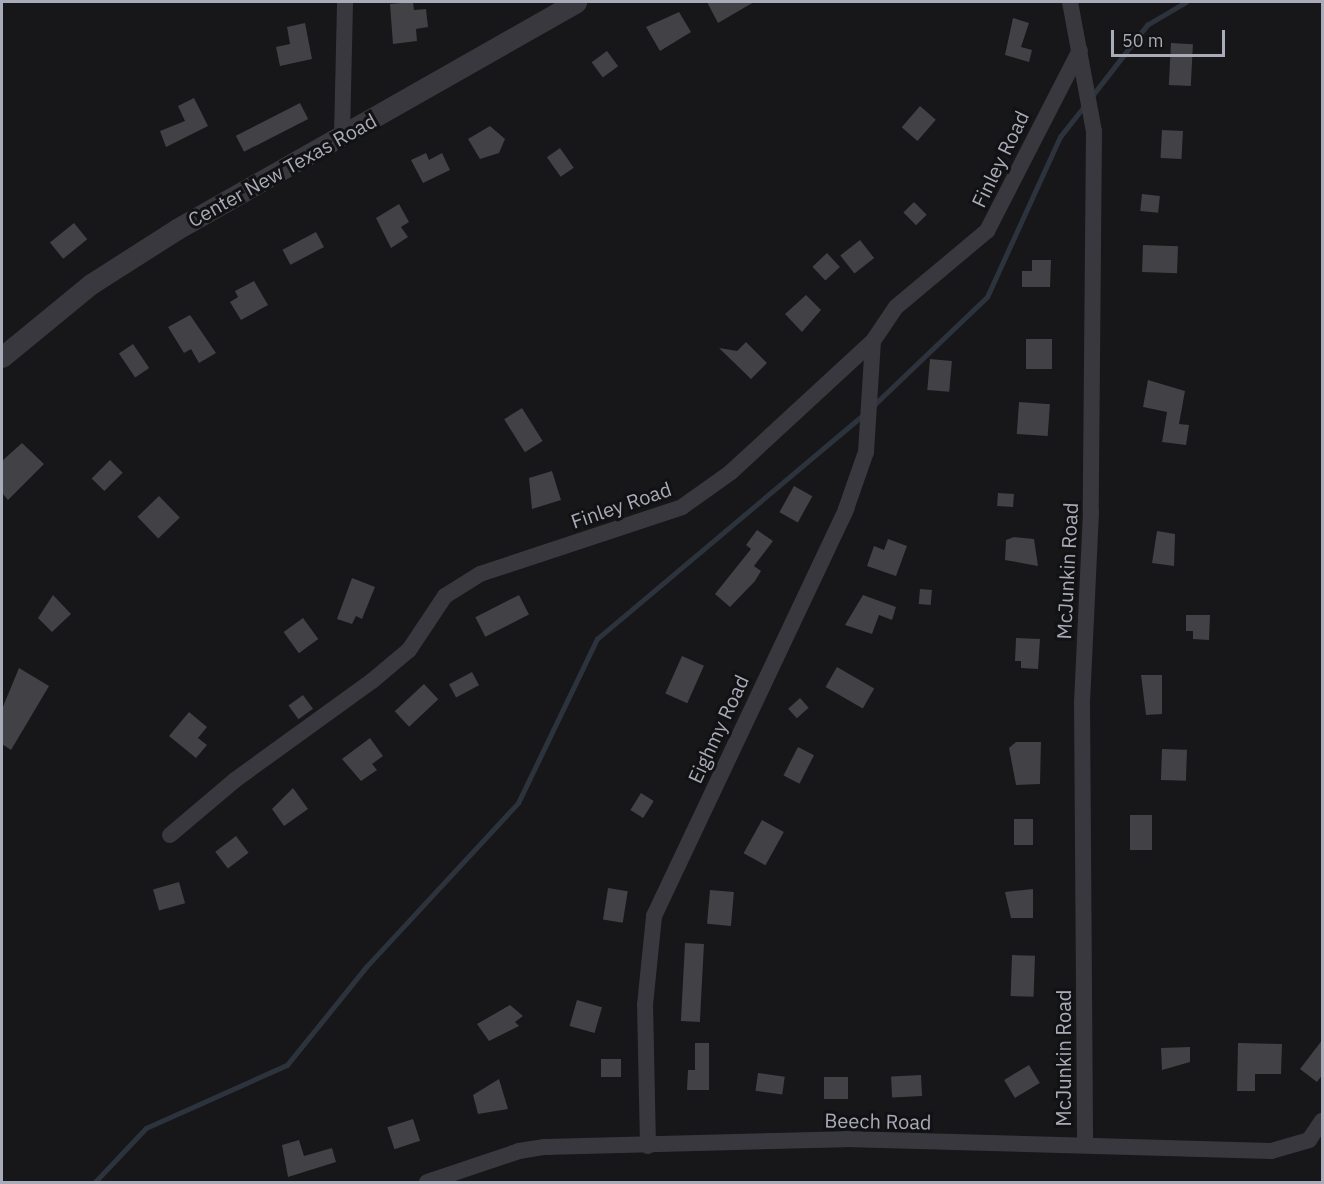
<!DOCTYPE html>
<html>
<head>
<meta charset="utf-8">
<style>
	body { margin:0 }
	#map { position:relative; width:1324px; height:1184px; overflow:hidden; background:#171719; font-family:"IBM Plex Sans",sans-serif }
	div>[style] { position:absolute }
	.stream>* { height:4.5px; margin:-2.25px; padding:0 2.25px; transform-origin:2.25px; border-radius:2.25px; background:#2d333c }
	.building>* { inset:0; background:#414146; transform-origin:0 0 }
	.minor>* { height:16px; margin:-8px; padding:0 8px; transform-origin:8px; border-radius:8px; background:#38383e }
	.tertiary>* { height:21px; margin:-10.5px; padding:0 10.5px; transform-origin:10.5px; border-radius:10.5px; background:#38383e }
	span { translate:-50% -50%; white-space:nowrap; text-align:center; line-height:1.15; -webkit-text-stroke:6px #121214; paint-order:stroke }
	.street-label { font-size:20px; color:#a9abb8 }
	.frame { position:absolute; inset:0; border:3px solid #a9abb8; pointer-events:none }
	.scale { position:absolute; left:1111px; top:30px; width:114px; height:27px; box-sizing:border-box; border:3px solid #a9abb8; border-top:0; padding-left:8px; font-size:18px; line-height:21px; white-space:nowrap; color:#a9abb8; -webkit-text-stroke:4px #121214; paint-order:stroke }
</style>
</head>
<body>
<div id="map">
	<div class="stream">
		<div style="left:1092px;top:96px;width:90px;rotate:-52.2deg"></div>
		<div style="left:1147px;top:25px;width:45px;rotate:-30.5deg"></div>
		<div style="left:874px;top:405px;width:156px;rotate:-43.7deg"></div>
		<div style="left:987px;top:297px;width:176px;rotate:-65.5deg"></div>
		<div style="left:1060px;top:137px;width:41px;rotate:-52deg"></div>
		<div style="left:95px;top:1182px;width:74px;rotate:-46.6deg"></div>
		<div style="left:146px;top:1128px;width:154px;rotate:-24.1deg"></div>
		<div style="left:287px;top:1065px;width:127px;rotate:-51.1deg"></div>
		<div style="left:367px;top:966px;width:222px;rotate:-47.2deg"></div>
		<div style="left:518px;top:803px;width:182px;rotate:-64.3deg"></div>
		<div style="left:597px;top:639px;width:348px;rotate:-40.1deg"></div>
	</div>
	<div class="building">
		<div style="clip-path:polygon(413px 2px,414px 10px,426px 9px,428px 27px,416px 29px,417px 41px,393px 44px,390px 4px)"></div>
		<div style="clip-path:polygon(707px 2px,754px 2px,718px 23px)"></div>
		<div style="clip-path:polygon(679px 12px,691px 32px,660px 51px,646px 27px)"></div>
		<div style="clip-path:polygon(1013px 18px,1029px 23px,1021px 47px,1032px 50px,1029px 62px,1005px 55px)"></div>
		<div style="clip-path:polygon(305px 23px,312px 59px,280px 66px,276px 47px,290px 44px,287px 27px)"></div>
		<div style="left:1171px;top:43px;width:22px;height:42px;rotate:3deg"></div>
		<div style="left:607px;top:51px;width:19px;height:19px;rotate:54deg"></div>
		<div style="clip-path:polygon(194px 98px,208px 126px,166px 147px,160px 131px,185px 121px,178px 106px)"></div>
		<div style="left:300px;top:103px;width:18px;height:72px;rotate:63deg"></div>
		<div style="left:920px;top:106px;width:21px;height:28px;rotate:41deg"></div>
		<div style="clip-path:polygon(490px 126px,505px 139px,499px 153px,480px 159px,468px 139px)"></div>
		<div style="left:1162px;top:130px;width:21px;height:28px;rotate:3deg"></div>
		<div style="left:560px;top:148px;width:24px;height:16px;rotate:55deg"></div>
		<div style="clip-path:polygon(426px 153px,429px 160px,442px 153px,450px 170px,423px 183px,411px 160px)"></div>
		<div style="left:1142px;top:194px;width:18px;height:17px;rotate:6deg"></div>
		<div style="left:914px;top:202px;width:18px;height:15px;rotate:45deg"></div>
		<div style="clip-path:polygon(399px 204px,409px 222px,401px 227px,408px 237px,391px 248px,376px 218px)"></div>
		<div style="left:74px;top:223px;width:21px;height:31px;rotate:51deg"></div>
		<div style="left:316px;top:232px;width:17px;height:38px;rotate:62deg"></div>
		<div style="left:860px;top:240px;width:23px;height:25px;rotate:52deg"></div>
		<div style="left:1143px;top:245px;width:35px;height:27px;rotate:2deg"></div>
		<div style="left:827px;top:253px;width:19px;height:20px;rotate:47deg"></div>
		<div style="clip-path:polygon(1032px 260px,1051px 260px,1050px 287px,1022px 287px,1022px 271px,1032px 271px)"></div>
		<div style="clip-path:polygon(254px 281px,268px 305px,241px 320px,230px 302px,238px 297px,235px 291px)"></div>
		<div style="clip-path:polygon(806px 295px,821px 310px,802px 332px,785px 314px)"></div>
		<div style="clip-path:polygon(190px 315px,216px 353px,199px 363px,191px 349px,184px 353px,168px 327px)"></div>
		<div style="left:1026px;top:339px;width:26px;height:30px"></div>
		<div style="clip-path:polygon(746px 342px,767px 363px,751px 379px,719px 348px,737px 351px)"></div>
		<div style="left:133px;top:344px;width:29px;height:17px;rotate:56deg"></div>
		<div style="left:930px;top:359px;width:22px;height:31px;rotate:5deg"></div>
		<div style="clip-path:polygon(1148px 380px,1185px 391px,1179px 424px,1189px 425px,1186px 445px,1162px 442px,1167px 412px,1143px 407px)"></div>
		<div style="left:1019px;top:402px;width:31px;height:32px;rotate:4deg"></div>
		<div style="left:522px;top:408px;width:39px;height:21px;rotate:58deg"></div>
		<div style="clip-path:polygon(22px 443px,44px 464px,8px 500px,2px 493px,2px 461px)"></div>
		<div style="left:110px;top:460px;width:18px;height:26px;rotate:45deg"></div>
		<div style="clip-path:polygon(552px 471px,561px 500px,532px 509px,529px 478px)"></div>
		<div style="left:794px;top:486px;width:21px;height:30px;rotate:29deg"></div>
		<div style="left:998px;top:493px;width:16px;height:13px;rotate:4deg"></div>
		<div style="left:159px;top:496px;width:30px;height:30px;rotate:46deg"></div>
		<div style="clip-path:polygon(757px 530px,773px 541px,754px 566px,761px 571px,755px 581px,730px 607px,715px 594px,751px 549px,746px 545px)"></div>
		<div style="clip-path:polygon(1157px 531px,1175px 534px,1174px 566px,1152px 563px)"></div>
		<div style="clip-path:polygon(1014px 537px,1034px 539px,1038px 566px,1005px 560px,1006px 540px)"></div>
		<div style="clip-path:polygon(888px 539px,907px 546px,896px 576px,867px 566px,874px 546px,884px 550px)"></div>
		<div style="clip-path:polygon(352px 578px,375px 587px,362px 619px,356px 616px,352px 624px,337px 619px)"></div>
		<div style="left:920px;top:589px;width:12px;height:15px;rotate:5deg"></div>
		<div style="clip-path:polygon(53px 595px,71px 614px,52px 632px,38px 618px)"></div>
		<div style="left:519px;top:595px;width:22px;height:49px;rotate:63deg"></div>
		<div style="clip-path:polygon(863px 595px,896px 607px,892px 620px,879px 615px,872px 634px,845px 625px)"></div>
		<div style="clip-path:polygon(1186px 615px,1210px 615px,1209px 640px,1193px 639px,1193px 631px,1186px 631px)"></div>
		<div style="left:303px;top:618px;width:26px;height:24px;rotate:54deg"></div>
		<div style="clip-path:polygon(1016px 638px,1040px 639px,1038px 669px,1021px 668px,1021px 661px,1015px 661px)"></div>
		<div style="left:682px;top:656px;width:24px;height:41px;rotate:24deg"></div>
		<div style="left:837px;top:667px;width:43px;height:23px;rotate:30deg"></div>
		<div style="clip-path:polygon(19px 668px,49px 686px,11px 750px,2px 744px,2px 709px)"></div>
		<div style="left:472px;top:672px;width:15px;height:26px;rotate:62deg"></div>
		<div style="clip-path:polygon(1141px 675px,1162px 675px,1162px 714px,1146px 715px)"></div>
		<div style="left:424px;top:684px;width:21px;height:40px;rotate:47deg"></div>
		<div style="left:303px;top:695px;width:17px;height:18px;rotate:54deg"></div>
		<div style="left:800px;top:698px;width:13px;height:16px;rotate:48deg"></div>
		<div style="clip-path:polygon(189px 712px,207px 727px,198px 738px,207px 745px,196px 758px,169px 736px)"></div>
		<div style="clip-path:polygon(370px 738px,383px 756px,372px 764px,377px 770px,361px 781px,342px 759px)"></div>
		<div style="clip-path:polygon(1016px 742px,1041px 742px,1040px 784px,1016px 785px,1009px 748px)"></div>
		<div style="left:798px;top:747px;width:18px;height:32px;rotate:27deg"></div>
		<div style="left:1162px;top:749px;width:25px;height:31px;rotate:2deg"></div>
		<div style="clip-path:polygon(293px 788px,308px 809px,284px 826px,272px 809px)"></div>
		<div style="left:641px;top:793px;width:15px;height:20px;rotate:32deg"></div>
		<div style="left:1130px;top:815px;width:22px;height:35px"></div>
		<div style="left:1014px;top:819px;width:19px;height:26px"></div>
		<div style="left:762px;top:820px;width:25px;height:38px;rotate:29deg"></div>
		<div style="left:236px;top:836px;width:21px;height:26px;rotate:53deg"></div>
		<div style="left:179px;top:882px;width:22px;height:27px;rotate:74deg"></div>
		<div style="left:608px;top:888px;width:20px;height:32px;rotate:9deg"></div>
		<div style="clip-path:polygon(1033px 889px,1033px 918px,1011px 918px,1005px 892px)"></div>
		<div style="left:710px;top:890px;width:24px;height:34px;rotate:5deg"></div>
		<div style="left:685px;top:943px;width:19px;height:78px;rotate:3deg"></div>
		<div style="left:1012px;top:955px;width:23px;height:41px;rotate:2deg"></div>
		<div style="left:577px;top:1000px;width:26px;height:27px;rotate:16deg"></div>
		<div style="clip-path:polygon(510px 1005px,523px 1016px,515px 1022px,519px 1026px,489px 1041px,477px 1024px)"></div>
		<div style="clip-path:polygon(1323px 1039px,1323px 1074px,1317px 1082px,1300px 1069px)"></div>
		<div style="clip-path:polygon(695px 1043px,709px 1043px,709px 1090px,687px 1090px,688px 1070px,695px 1070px)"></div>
		<div style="clip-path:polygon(1238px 1043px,1282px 1044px,1281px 1074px,1255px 1074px,1255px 1091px,1237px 1091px)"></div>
		<div style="clip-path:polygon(1190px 1047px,1190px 1062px,1162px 1070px,1161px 1048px)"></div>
		<div style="left:601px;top:1059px;width:20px;height:18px"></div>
		<div style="left:1029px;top:1065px;width:21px;height:29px;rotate:59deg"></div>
		<div style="left:758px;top:1073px;width:27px;height:18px;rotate:8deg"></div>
		<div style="left:921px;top:1075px;width:21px;height:30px;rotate:87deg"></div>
		<div style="left:824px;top:1077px;width:24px;height:22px"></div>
		<div style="clip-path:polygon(499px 1079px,508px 1109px,478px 1114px,473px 1095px)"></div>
		<div style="left:413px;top:1119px;width:23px;height:27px;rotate:72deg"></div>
		<div style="clip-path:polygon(299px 1140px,304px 1156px,332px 1148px,336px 1162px,288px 1177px,282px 1145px)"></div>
	</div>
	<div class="minor">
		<div style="left:1070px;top:2px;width:131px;rotate:79.5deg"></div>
		<div style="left:1094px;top:131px;width:381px;rotate:90.5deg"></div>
		<div style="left:1091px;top:512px;width:189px;rotate:92.7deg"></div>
		<div style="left:1082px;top:701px;width:444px;rotate:89.6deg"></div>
		<div style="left:342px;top:136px;width:134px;rotate:-88.7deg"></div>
		<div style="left:170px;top:835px;width:85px;rotate:-40.2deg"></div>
		<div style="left:235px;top:780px;width:169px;rotate:-35.9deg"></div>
		<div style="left:372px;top:681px;width:48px;rotate:-40deg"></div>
		<div style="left:409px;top:650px;width:65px;rotate:-56.3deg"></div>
		<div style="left:445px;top:596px;width:41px;rotate:-32.2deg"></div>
		<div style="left:480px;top:574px;width:213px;rotate:-18.3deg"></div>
		<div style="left:682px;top:507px;width:60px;rotate:-35.5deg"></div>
		<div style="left:731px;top:472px;width:193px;rotate:-42.7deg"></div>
		<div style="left:873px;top:341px;width:41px;rotate:-55.9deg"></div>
		<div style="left:896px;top:307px;width:119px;rotate:-39.9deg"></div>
		<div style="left:987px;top:231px;width:203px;rotate:-62.8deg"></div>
		<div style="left:648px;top:1146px;width:141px;rotate:-91.2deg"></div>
		<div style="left:645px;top:1005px;width:89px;rotate:-84.2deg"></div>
		<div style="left:654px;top:916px;width:450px;rotate:-64.7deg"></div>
		<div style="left:846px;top:509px;width:60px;rotate:-70.7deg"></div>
		<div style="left:866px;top:452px;width:111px;rotate:-86.4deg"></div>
		<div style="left:427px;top:1182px;width:97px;rotate:-18.6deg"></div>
		<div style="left:519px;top:1151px;width:26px;rotate:-9deg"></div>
		<div style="left:545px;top:1147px;width:300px;rotate:-1.5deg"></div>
		<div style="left:845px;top:1139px;width:426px;rotate:1.6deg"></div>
		<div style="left:1271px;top:1151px;width:40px;rotate:-16deg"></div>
		<div style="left:1309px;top:1140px;width:23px;rotate:-56deg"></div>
	</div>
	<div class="tertiary">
		<div style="left:2px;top:357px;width:115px;rotate:-39.4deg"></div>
		<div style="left:91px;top:284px;width:102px;rotate:-32.6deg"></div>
		<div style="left:177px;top:229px;width:459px;rotate:-29.6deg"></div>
	</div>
	<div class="street-label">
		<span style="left:1000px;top:159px;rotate:-64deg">Finley Road</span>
		<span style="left:282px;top:170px;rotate:-29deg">Center New Texas Road</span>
		<span style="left:621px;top:505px;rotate:-19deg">Finley Road</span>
		<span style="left:1067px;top:571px;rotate:-87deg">McJunkin Road</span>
		<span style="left:718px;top:729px;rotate:-65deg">Eighmy Road</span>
		<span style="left:1063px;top:1058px;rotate:-90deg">McJunkin Road</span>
		<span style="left:878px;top:1121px;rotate:1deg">Beech Road</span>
	</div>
	<div class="frame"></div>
	<div class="scale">50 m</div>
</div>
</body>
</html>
